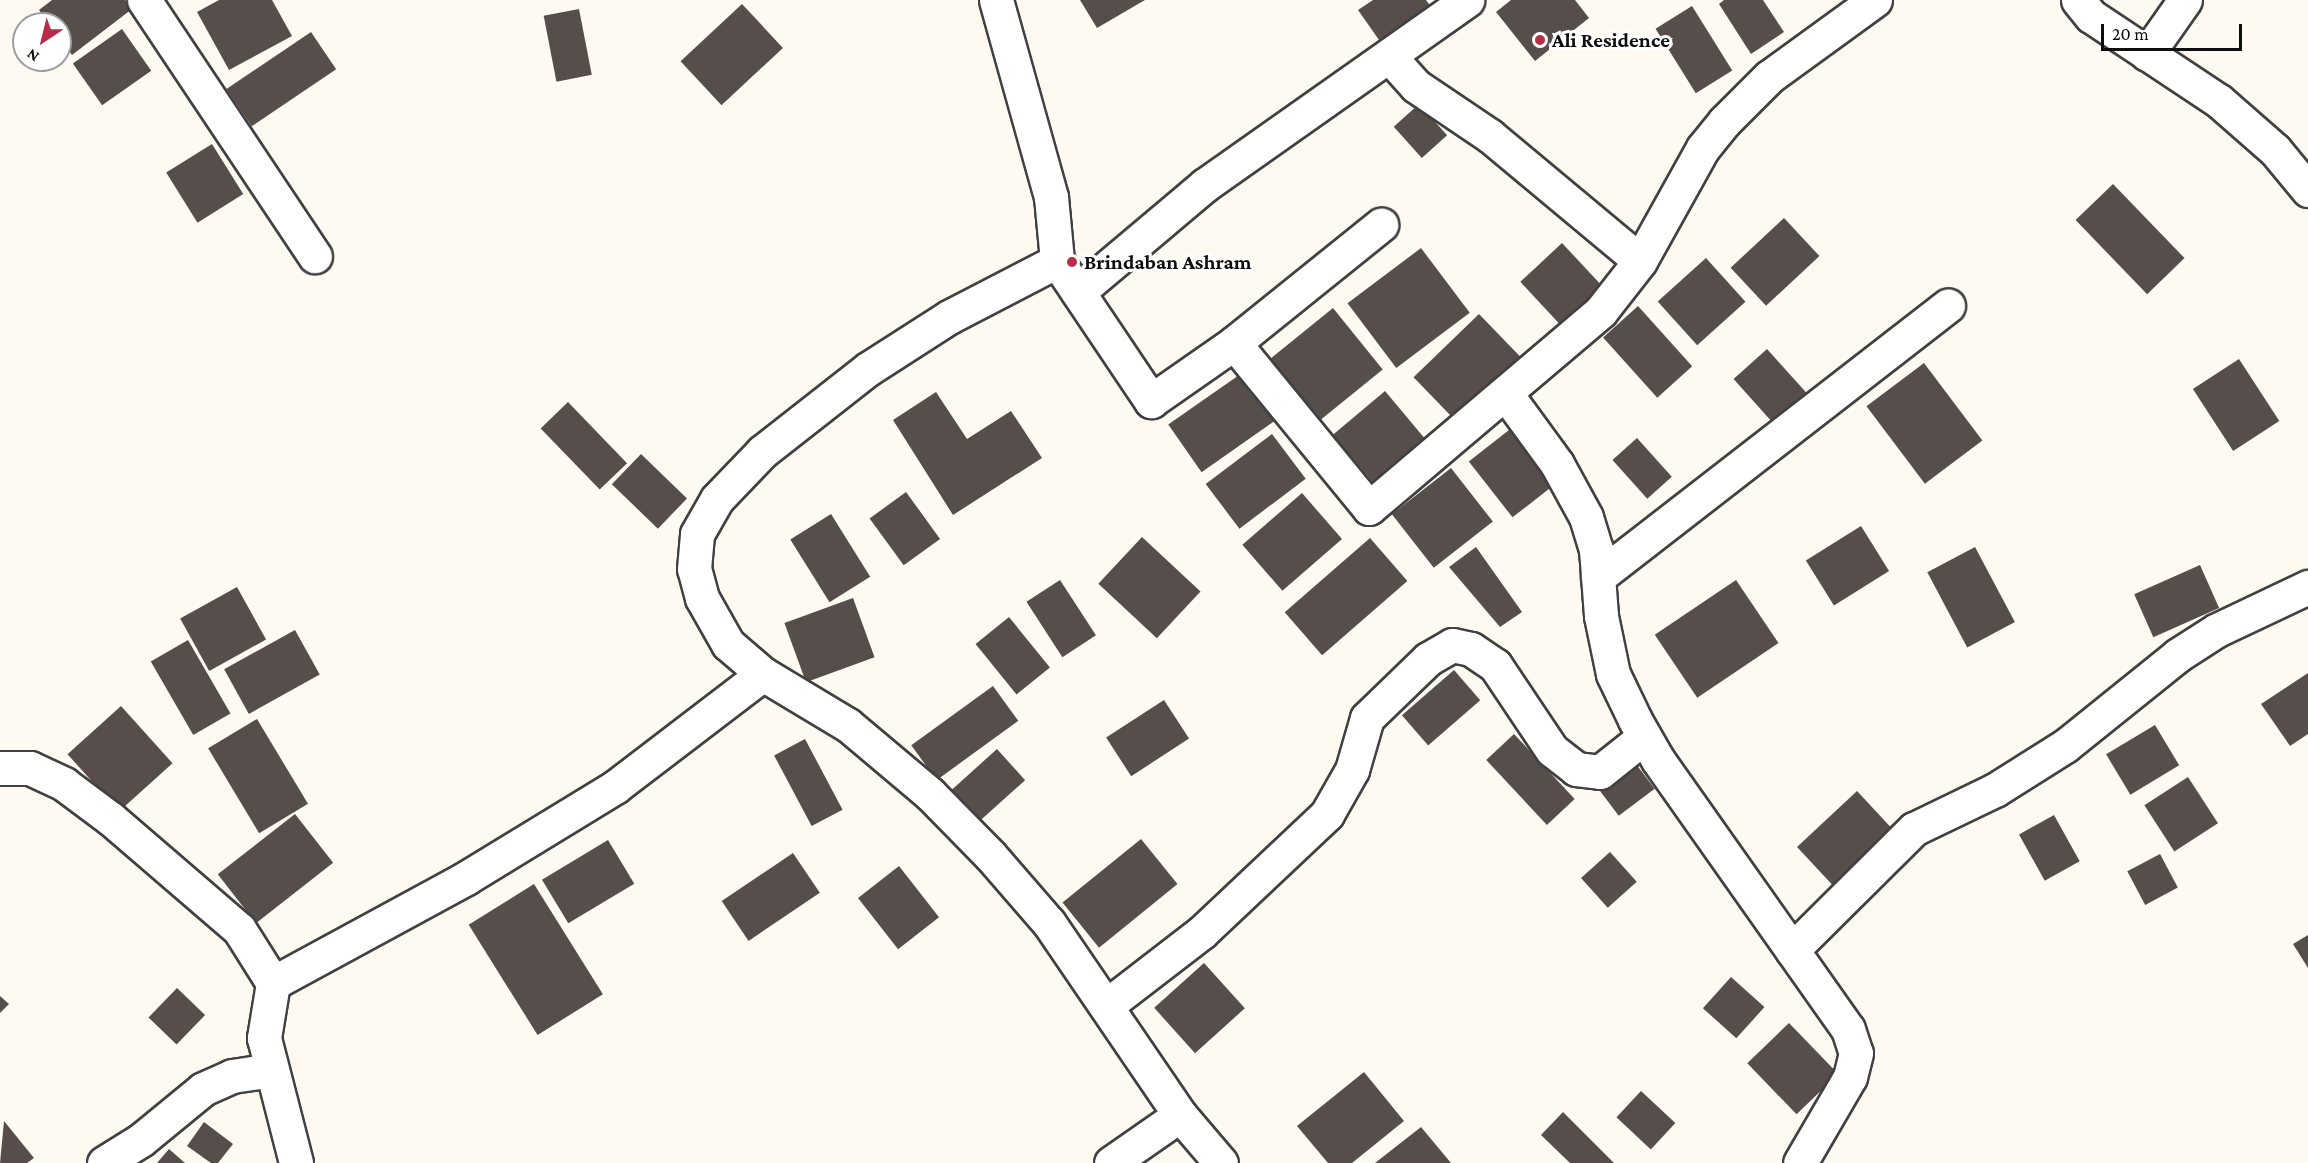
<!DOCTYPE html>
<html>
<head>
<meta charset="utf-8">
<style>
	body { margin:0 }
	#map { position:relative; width:2308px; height:1163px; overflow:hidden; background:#fefaf1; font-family:"Crimson Pro",serif }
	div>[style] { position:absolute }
	.building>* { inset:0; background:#574e4b; transform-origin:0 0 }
	.roads { filter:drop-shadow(2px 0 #414141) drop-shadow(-2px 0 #414141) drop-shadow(0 2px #414141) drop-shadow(0 -2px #414141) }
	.minor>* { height:33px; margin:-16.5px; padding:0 16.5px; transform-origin:16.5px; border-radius:16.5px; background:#fff }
	.dots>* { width:16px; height:16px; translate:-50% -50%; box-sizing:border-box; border:3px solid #fff; border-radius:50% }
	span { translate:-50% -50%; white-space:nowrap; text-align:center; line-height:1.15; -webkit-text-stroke:6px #fff; paint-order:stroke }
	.poi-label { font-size:21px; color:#0e0e0e; font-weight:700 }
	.left { translate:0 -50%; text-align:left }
	.north { position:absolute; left:12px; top:12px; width:60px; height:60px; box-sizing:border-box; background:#fff; border:2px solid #9f9f9f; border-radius:50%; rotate:215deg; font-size:16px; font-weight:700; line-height:24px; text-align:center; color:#0e0e0e }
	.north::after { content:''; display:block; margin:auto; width:21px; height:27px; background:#b92c48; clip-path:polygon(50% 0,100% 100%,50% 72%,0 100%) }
	.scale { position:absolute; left:2101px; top:24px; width:141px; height:27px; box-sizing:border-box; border:3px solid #0e0e0e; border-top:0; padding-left:8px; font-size:18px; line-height:21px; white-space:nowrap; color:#0e0e0e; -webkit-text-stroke:4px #fff; paint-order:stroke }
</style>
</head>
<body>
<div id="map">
	<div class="building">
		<div style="clip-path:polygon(52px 0,125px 0,132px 9px,72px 55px,60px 39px,60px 24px,49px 24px,39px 10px)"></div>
		<div style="clip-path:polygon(219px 0,272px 0,292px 36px,229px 70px,197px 12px)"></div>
		<div style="clip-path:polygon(1080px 0,1145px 0,1097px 28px)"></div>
		<div style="clip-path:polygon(1373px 0,1426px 0,1435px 12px,1384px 47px,1358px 10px)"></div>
		<div style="clip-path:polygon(1511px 0,1575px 0,1589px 18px,1535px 61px,1496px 12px)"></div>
		<div style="clip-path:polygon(1724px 0,1763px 0,1784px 32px,1751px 54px,1719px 4px)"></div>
		<div style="left:742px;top:4px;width:60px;height:84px;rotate:47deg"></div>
		<div style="left:1692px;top:6px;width:76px;height:43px;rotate:58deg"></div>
		<div style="left:579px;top:9px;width:67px;height:36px;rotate:79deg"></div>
		<div style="left:122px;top:29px;width:51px;height:60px;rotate:55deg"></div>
		<div style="left:311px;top:32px;width:45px;height:102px;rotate:56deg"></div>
		<div style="left:1419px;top:104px;width:42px;height:34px;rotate:48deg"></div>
		<div style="left:212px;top:144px;width:59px;height:54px;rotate:58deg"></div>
		<div style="left:2113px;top:184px;width:103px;height:52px;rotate:46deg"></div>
		<div style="left:1784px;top:218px;width:52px;height:73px;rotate:47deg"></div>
		<div style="left:1562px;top:243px;width:64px;height:57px;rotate:47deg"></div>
		<div style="left:1421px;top:248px;width:81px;height:92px;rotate:53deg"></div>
		<div style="left:1706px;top:258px;width:59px;height:65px;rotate:48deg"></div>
		<div style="left:1638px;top:306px;width:81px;height:47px;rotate:48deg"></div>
		<div style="left:1333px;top:308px;width:79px;height:85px;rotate:51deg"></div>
		<div style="left:1479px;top:314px;width:64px;height:91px;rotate:46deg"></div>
		<div style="left:1767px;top:349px;width:69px;height:45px;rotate:48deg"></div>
		<div style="left:2239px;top:359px;width:74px;height:55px;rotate:57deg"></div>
		<div style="left:1924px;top:363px;width:97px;height:72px;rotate:53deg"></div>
		<div style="left:1242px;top:373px;width:58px;height:90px;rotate:55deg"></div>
		<div style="left:1385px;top:391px;width:71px;height:68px;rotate:50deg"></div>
		<div style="clip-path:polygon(936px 392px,967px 439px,1011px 411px,1042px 458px,953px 515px,893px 420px)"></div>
		<div style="left:568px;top:402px;width:85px;height:38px;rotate:46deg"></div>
		<div style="left:1509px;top:430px;width:71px;height:51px;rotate:52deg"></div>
		<div style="left:1272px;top:434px;width:56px;height:83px;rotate:53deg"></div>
		<div style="left:1637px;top:438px;width:52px;height:33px;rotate:48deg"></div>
		<div style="left:641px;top:454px;width:64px;height:42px;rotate:44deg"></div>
		<div style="left:1451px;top:468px;width:68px;height:75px;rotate:52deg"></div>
		<div style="left:906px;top:492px;width:58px;height:45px;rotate:54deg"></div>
		<div style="left:1302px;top:493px;width:61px;height:79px;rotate:49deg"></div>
		<div style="left:831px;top:514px;width:74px;height:48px;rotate:58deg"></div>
		<div style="left:1861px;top:526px;width:53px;height:65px;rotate:58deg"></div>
		<div style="left:1142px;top:537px;width:80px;height:64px;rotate:43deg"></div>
		<div style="left:1370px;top:538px;width:57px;height:113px;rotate:49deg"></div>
		<div style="clip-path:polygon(1476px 547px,1522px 612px,1500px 627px,1449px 567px)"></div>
		<div style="left:1975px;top:547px;width:85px;height:54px;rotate:62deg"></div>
		<div style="left:2200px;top:565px;width:47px;height:72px;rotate:66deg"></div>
		<div style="left:1060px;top:580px;width:66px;height:40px;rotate:57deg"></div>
		<div style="left:1736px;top:580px;width:76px;height:98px;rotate:56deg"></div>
		<div style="left:237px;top:587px;width:60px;height:65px;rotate:61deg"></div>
		<div style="left:853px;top:598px;width:63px;height:73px;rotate:70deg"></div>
		<div style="left:1009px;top:617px;width:65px;height:43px;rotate:51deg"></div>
		<div style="left:295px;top:630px;width:51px;height:81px;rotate:61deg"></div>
		<div style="left:188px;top:640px;width:85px;height:43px;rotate:60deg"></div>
		<div style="left:1454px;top:670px;width:40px;height:69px;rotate:49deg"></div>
		<div style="clip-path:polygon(2308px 673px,2308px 734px,2290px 746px,2261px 704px)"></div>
		<div style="left:993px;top:686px;width:43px;height:101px;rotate:54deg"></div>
		<div style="left:1164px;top:700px;width:46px;height:69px;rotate:57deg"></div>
		<div style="left:121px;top:706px;width:77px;height:72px;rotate:48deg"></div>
		<div style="left:257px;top:719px;width:99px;height:57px;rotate:59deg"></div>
		<div style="left:2155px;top:725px;width:47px;height:57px;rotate:59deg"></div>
		<div style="left:1514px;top:734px;width:89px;height:38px;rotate:47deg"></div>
		<div style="left:805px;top:739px;width:80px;height:35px;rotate:62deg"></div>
		<div style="left:997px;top:749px;width:42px;height:63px;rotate:48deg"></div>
		<div style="left:1633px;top:760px;width:36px;height:45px;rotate:53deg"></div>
		<div style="left:2188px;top:777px;width:55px;height:52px;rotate:57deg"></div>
		<div style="left:1857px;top:791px;width:54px;height:82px;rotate:47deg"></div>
		<div style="left:295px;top:814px;width:62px;height:98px;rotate:52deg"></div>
		<div style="left:2054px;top:815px;width:53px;height:40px;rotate:61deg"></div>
		<div style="left:1141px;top:839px;width:58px;height:101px;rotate:51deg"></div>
		<div style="left:608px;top:840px;width:51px;height:77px;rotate:59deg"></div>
		<div style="left:1610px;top:852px;width:40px;height:39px;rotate:48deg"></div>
		<div style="left:793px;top:853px;width:48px;height:86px;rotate:56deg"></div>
		<div style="left:2160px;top:854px;width:38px;height:37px;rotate:62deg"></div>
		<div style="left:899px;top:866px;width:65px;height:52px;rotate:52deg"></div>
		<div style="left:534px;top:884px;width:130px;height:77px;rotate:58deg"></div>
		<div style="clip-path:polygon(2308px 935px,2308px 968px,2293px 944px)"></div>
		<div style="left:1204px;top:963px;width:61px;height:67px;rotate:48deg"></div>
		<div style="left:1731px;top:977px;width:45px;height:42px;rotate:42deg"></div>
		<div style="left:177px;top:988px;width:39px;height:41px;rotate:44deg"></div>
		<div style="clip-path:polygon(0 996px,9px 1004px,0 1013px)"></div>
		<div style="left:1789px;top:1023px;width:71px;height:58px;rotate:46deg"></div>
		<div style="clip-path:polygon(1364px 1072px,1404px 1121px,1352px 1163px,1328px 1163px,1297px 1126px)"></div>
		<div style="left:1641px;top:1091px;width:47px;height:36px;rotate:43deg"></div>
		<div style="clip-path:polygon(1563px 1112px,1614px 1163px,1570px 1163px,1541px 1135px)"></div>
		<div style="clip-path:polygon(4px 1121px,34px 1158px,27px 1163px,0 1163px)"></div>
		<div style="clip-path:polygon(204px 1122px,233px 1144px,218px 1163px,211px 1163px,187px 1146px)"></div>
		<div style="clip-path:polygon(1421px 1127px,1451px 1163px,1375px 1163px)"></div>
		<div style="clip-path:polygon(169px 1149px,185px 1163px,157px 1163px)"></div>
	</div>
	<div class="roads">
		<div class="minor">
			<div style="left:144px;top:0;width:308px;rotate:56.3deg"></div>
			<div style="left:996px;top:0;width:205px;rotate:74.4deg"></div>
			<div style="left:1051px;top:197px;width:64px;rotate:84.6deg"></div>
			<div style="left:2078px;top:0;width:21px;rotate:51deg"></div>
			<div style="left:2091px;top:16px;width:154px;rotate:33.6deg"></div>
			<div style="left:2219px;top:101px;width:74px;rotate:41.2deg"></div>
			<div style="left:2275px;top:150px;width:52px;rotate:50.5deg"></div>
			<div style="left:2147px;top:54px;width:66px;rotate:-54.9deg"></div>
			<div style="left:1389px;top:56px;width:40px;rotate:48deg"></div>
			<div style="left:1416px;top:86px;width:89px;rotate:34deg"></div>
			<div style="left:1490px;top:136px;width:195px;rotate:39.8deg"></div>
			<div style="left:1078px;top:292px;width:166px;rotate:-40.1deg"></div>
			<div style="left:1205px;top:185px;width:321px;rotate:-35.2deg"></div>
			<div style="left:1234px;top:343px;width:213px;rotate:50.7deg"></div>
			<div style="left:1369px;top:508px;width:304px;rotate:-40.3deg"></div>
			<div style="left:1601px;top:311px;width:63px;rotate:-52deg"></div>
			<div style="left:1640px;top:261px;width:129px;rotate:-60.9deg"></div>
			<div style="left:1703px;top:148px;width:33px;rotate:-51deg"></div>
			<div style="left:1724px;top:122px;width:64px;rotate:-45deg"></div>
			<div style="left:1769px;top:77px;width:131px;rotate:-36deg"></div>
			<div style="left:1506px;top:394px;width:87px;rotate:53.9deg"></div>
			<div style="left:1557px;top:464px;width:60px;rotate:61.3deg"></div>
			<div style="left:1586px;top:517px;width:34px;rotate:73deg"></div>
			<div style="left:1596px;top:549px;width:67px;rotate:85.7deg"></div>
			<div style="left:1601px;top:616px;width:59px;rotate:78.3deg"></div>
			<div style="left:1613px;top:674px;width:51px;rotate:64.4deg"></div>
			<div style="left:1635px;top:720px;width:46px;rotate:60.1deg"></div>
			<div style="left:1658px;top:760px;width:329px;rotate:54.8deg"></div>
			<div style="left:1848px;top:1029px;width:25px;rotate:72deg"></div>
			<div style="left:1856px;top:1053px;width:25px;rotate:104deg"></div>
			<div style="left:1850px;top:1077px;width:99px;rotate:120.2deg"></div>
			<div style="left:1598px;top:577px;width:443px;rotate:-37.8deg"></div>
			<div style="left:763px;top:674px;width:46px;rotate:-139.4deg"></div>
			<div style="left:728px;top:644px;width:53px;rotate:-119.5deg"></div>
			<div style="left:702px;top:598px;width:30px;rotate:-105deg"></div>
			<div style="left:694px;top:569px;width:35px;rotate:-85deg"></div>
			<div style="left:697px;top:534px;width:40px;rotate:-60.3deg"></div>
			<div style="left:717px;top:499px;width:65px;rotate:-46.2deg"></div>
			<div style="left:762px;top:452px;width:135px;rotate:-38.1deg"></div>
			<div style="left:868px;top:369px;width:96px;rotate:-32.7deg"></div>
			<div style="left:949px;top:317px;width:122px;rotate:-27.4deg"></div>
			<div style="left:1057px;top:261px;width:169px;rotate:56.1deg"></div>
			<div style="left:1151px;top:401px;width:101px;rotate:-34.9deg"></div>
			<div style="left:1234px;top:343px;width:189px;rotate:-38.8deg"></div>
			<div style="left:0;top:768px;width:30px"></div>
			<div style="left:30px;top:768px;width:38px;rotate:25deg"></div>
			<div style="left:64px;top:784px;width:59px;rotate:36.7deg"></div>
			<div style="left:111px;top:819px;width:169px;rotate:40.7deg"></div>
			<div style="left:239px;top:929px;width:64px;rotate:57.8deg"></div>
			<div style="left:1792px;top:950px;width:172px;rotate:-44.8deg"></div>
			<div style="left:1914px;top:829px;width:90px;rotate:-25.7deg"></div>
			<div style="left:1995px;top:790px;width:83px;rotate:-32.2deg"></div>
			<div style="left:2065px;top:746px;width:145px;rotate:-38.8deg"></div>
			<div style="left:2178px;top:655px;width:46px;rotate:-32.7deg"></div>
			<div style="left:2217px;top:630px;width:101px;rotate:-25.3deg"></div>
			<div style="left:273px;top:983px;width:220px;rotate:-28.5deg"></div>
			<div style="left:466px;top:878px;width:175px;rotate:-31.4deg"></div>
			<div style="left:615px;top:787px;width:186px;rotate:-37.4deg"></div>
			<div style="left:763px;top:674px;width:99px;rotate:31deg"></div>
			<div style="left:848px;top:725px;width:107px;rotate:40.1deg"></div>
			<div style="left:930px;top:794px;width:86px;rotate:45.5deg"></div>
			<div style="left:990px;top:855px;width:90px;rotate:49.1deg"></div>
			<div style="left:1049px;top:923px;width:232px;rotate:55.7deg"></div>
			<div style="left:273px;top:983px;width:56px;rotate:99.3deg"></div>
			<div style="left:264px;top:1038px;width:129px;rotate:75.6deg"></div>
			<div style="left:1106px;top:1006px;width:121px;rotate:-37.6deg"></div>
			<div style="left:1202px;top:932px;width:172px;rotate:-43.3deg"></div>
			<div style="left:1327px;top:814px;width:51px;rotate:-60.4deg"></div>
			<div style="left:1352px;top:770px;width:54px;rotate:-73.9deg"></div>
			<div style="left:1367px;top:718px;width:85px;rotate:-44deg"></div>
			<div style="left:1428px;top:659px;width:28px;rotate:-30deg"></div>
			<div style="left:1452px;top:645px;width:19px;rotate:12deg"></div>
			<div style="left:1471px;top:649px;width:29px;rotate:34deg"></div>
			<div style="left:1495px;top:665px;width:102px;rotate:56.2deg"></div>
			<div style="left:1552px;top:750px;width:31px;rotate:38deg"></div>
			<div style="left:1576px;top:769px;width:24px;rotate:7deg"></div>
			<div style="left:1600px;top:772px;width:56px;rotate:-38.5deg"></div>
			<div style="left:104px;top:1163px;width:44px;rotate:-31.9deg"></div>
			<div style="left:141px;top:1140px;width:80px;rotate:-39.4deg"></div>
			<div style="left:203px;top:1089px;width:32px;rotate:-24deg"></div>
			<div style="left:232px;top:1076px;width:40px;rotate:-8.5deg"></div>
			<div style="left:1111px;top:1163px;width:84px;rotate:-34.8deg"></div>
			<div style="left:1180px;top:1115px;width:63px;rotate:49.5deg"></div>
		</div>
	</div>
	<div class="dots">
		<div style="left:1540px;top:40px;background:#b92c48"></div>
		<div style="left:1072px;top:262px;background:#b92c48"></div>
	</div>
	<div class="poi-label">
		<span class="left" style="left:1552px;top:40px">Ali Residence</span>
		<span class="left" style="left:1084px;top:262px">Brindaban Ashram</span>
	</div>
	<div class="north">N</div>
	<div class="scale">20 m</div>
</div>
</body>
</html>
